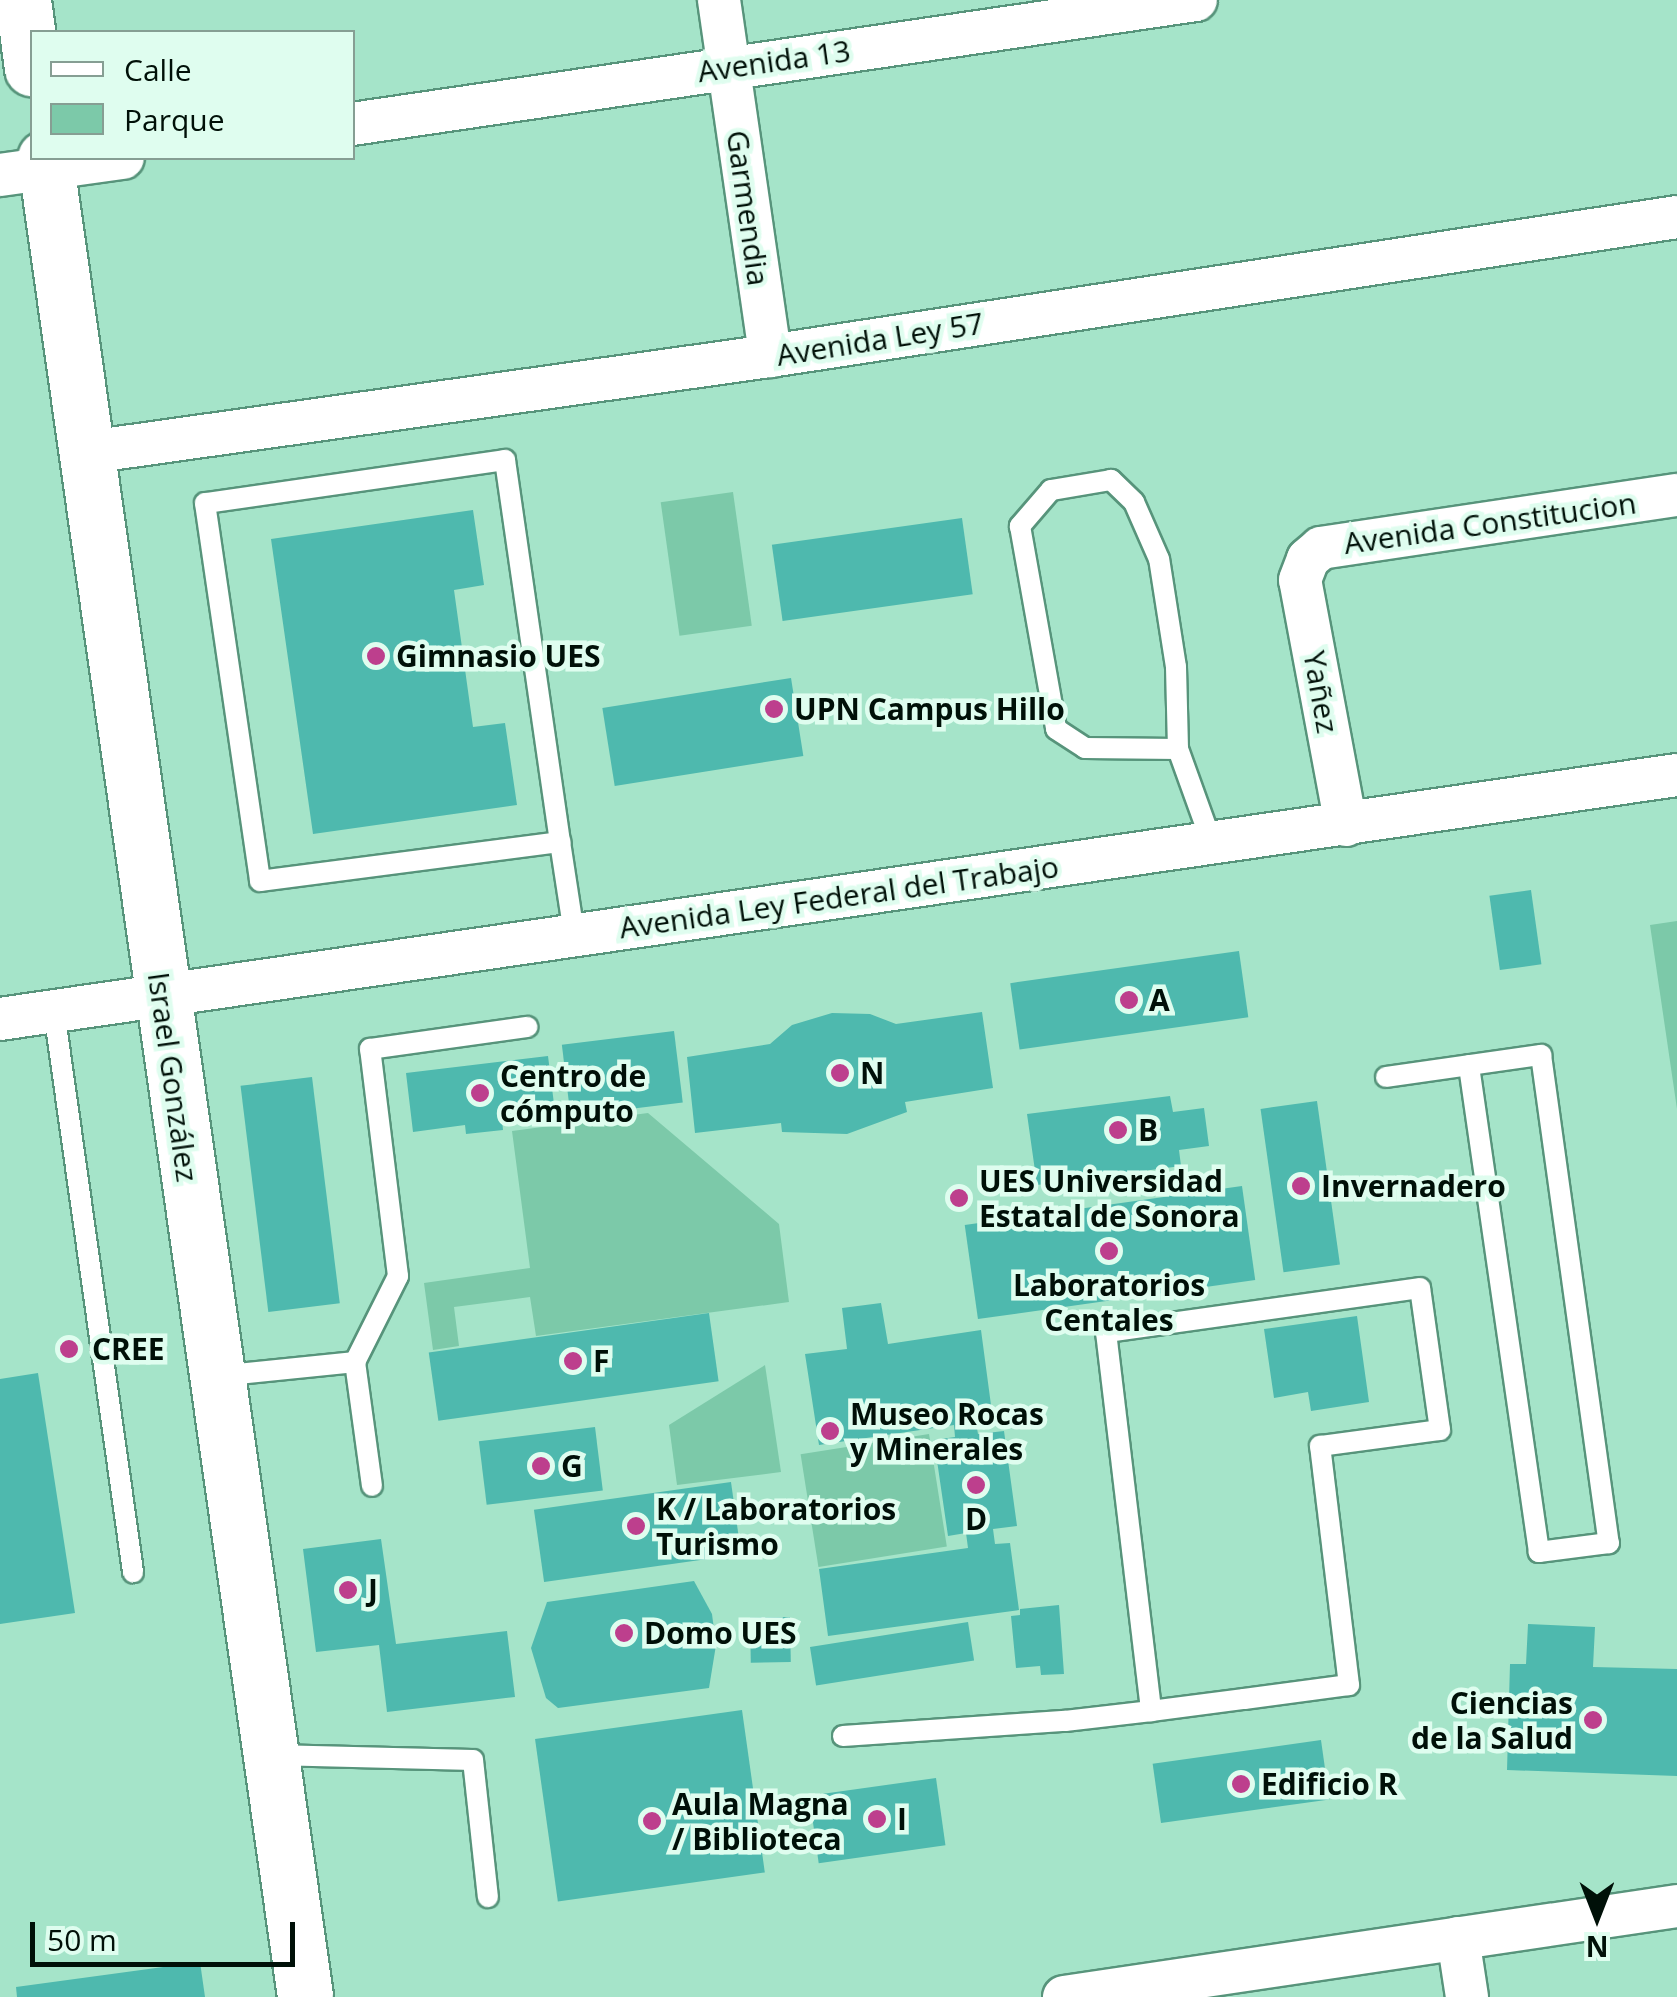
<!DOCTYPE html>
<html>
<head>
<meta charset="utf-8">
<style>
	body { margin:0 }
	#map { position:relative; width:1677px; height:1997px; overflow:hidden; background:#a5e4c9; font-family:"Open Sans",sans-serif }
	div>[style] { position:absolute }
	.green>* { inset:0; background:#7cc9a9; transform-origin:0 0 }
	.building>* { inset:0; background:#4eb9ae; transform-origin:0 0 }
	.roads { filter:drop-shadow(2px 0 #57947b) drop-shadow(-2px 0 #57947b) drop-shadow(0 2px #57947b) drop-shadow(0 -2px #57947b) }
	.lane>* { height:20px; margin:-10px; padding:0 10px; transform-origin:10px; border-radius:10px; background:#fff }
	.street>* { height:42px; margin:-21px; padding:0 21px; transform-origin:21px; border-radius:21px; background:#fff }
	.secondary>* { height:55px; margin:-27.5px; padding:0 27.5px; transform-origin:27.5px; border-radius:27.5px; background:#fff }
	.dots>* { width:28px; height:28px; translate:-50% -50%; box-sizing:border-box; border:5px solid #dffdef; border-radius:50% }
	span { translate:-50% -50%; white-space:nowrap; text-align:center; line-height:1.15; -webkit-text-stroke:9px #dffdef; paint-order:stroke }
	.street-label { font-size:30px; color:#001008 }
	.poi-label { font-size:30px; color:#001008; font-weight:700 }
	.left { translate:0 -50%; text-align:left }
	.right { translate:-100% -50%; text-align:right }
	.legend { position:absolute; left:30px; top:30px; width:325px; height:130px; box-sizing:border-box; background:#dffdef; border:2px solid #869e93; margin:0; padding:12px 18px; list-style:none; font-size:30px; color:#001008 }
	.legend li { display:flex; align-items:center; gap:20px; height:50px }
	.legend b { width:50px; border:2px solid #869e93 }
	.north { position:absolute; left:1547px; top:1867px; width:100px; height:100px; -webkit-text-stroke:8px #dffdef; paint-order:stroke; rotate:180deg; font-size:28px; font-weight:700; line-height:40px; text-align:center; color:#001008 }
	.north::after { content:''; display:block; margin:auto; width:35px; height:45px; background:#001008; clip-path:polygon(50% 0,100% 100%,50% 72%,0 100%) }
	.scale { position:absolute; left:30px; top:1922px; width:265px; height:45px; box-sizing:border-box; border:5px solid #001008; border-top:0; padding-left:12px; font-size:30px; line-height:35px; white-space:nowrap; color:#001008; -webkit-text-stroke:8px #dffdef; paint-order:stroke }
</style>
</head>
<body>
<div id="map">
	<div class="green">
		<div style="left:733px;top:492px;width:135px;height:73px;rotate:82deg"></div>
		<div style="clip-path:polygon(1677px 921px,1677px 1109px,1650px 925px)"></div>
		<div style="clip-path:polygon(648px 1113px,779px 1224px,789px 1302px,536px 1336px,530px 1297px,454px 1307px,459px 1346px,433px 1350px,424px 1283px,530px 1268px,512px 1131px)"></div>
		<div style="clip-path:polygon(765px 1365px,781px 1472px,677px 1485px,669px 1425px)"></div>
		<div style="left:929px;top:1434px;width:114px;height:130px;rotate:81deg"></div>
	</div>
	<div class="building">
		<div style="clip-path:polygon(473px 510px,484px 585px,454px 590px,473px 727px,505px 723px,517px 805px,313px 834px,271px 539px)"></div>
		<div style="left:962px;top:518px;width:77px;height:192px;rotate:82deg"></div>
		<div style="left:791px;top:678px;width:79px;height:191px;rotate:81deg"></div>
		<div style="left:1531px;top:890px;width:75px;height:42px;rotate:82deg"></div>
		<div style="left:1239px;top:951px;width:67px;height:231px;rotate:82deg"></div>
		<div style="clip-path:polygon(982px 1012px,993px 1088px,905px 1102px,907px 1112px,847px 1134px,782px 1132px,781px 1123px,695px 1133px,687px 1057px,770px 1044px,792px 1025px,832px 1013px,870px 1014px,896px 1024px)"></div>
		<div style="left:674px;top:1031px;width:72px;height:113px;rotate:83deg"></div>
		<div style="clip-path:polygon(548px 1056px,555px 1112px,502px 1119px,503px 1130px,466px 1134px,465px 1125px,413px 1132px,406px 1073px)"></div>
		<div style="left:312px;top:1077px;width:228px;height:72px;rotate:83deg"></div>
		<div style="clip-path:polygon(1170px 1096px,1173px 1112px,1204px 1108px,1209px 1146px,1179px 1150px,1181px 1166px,1037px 1185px,1027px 1114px)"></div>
		<div style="left:1317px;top:1101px;width:165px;height:57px;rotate:82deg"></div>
		<div style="left:1242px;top:1186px;width:95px;height:280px;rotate:82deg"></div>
		<div style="clip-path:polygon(881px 1303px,888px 1344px,981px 1330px,993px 1420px,976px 1422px,978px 1434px,1004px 1431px,1017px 1526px,993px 1529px,995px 1544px,1010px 1543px,1019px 1610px,828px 1636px,819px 1569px,968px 1548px,966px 1533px,948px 1536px,934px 1440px,955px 1437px,954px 1425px,819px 1445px,805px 1354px,847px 1349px,842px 1308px)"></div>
		<div style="left:709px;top:1313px;width:69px;height:283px;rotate:82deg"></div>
		<div style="clip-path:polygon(1357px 1316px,1369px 1402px,1311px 1411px,1308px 1392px,1274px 1398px,1264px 1329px)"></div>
		<div style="clip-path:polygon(38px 1373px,75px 1613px,0 1624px,0 1379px)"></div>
		<div style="left:595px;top:1427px;width:64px;height:117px;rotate:83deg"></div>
		<div style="left:731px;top:1482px;width:73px;height:199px;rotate:82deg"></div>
		<div style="clip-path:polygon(381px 1539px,396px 1644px,507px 1631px,515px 1697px,387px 1712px,379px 1645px,316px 1652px,303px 1549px)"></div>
		<div style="clip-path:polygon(694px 1581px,712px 1614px,716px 1645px,709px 1688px,558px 1708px,546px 1698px,531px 1648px,547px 1602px)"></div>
		<div style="clip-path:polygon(1059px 1605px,1064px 1674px,1041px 1675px,1040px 1666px,1016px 1668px,1011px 1616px,1020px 1615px,1020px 1609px)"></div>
		<div style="left:790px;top:1617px;width:45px;height:40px;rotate:89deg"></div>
		<div style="left:968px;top:1622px;width:39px;height:160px;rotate:81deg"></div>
		<div style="clip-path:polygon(1528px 1624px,1595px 1627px,1593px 1667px,1677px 1669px,1677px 1776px,1507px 1770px,1510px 1664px,1526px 1664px)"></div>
		<div style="left:742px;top:1710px;width:164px;height:209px;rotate:82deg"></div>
		<div style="left:1321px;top:1740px;width:60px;height:170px;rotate:82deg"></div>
		<div style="left:936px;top:1778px;width:68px;height:128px;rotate:82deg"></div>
		<div style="clip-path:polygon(200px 1962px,205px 1997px,17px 1997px,16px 1987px)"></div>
	</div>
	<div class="roads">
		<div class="lane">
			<div style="left:1178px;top:749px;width:82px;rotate:-91.4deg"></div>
			<div style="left:1176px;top:667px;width:109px;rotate:-98.9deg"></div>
			<div style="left:1159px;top:559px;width:62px;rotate:-113.7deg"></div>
			<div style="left:1134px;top:502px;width:32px;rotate:-136deg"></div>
			<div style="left:1111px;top:480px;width:61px;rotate:170.5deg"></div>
			<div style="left:1051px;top:490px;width:48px;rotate:130.7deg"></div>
			<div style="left:1020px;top:526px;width:206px;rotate:79.9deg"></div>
			<div style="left:1056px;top:729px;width:35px;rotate:33deg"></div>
			<div style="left:1085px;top:748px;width:93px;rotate:0.6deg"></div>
			<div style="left:1178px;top:749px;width:103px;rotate:70.2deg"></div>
			<div style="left:560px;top:842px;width:386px;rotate:-98.2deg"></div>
			<div style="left:505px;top:460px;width:303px;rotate:171.8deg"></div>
			<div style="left:205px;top:503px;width:382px;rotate:81.7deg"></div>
			<div style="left:260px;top:881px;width:303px;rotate:-7.4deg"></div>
			<div style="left:560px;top:842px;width:92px;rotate:81.3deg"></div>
			<div style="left:54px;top:1011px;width:567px;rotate:81.98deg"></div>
			<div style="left:1386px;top:1077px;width:157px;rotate:-8.1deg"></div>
			<div style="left:1541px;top:1055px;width:493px;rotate:82.1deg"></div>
			<div style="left:1609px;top:1543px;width:71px;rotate:172.7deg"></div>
			<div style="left:1539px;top:1552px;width:492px;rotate:-98.2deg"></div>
			<div style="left:355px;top:1362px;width:96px;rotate:-63.4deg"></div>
			<div style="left:398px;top:1276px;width:229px;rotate:-97deg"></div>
			<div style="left:370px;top:1049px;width:159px;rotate:-8deg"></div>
			<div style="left:218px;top:1376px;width:138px;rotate:-5.8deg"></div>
			<div style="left:355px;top:1362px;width:125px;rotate:82.2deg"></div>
			<div style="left:843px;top:1736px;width:223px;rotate:-3.9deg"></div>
			<div style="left:1065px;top:1721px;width:87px;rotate:-6.6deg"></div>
			<div style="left:1151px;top:1711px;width:94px;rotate:-7.4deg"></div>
			<div style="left:1244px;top:1699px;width:106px;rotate:-7.6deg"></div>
			<div style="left:1349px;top:1685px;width:241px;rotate:-96.9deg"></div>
			<div style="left:1320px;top:1446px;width:121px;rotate:-7.6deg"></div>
			<div style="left:1440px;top:1430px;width:143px;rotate:-98deg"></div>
			<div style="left:1420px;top:1288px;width:317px;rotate:172deg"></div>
			<div style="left:1106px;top:1332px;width:382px;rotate:83.2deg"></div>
			<div style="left:273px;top:1755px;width:200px;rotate:1.4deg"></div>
			<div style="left:473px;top:1760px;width:138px;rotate:83.8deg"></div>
		</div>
		<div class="street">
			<div style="left:719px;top:0;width:360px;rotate:81.8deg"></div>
			<div style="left:352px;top:124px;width:853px;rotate:-8.36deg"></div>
			<div style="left:0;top:175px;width:124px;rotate:-7.9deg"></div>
			<div style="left:82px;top:453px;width:695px;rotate:-8.03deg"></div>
			<div style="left:770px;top:356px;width:918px;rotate:-8.71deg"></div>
			<div style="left:1346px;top:825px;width:249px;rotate:-100.6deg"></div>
			<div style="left:1300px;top:580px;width:22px;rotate:-69deg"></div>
			<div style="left:1308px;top:559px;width:17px;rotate:-40deg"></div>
			<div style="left:1321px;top:548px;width:360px;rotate:-8.5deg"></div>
			<div style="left:0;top:1019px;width:1695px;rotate:-8.28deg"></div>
			<div style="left:1458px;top:1938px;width:60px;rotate:81.3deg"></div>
			<div style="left:1064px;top:1997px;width:620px;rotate:-8.44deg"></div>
		</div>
		<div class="secondary">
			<div style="left:23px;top:0;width:69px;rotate:82.5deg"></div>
			<div style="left:45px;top:158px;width:1857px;rotate:81.95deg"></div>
		</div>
	</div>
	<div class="dots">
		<div style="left:376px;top:656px;background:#bd3f8d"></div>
		<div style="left:774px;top:709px;background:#bd3f8d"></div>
		<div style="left:1129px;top:1000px;background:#bd3f8d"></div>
		<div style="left:840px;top:1073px;background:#bd3f8d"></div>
		<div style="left:480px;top:1093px;background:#bd3f8d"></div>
		<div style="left:1118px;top:1130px;background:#bd3f8d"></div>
		<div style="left:1301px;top:1186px;background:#bd3f8d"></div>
		<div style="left:959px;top:1198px;background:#bd3f8d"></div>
		<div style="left:1109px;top:1251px;background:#bd3f8d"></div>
		<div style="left:69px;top:1349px;background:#bd3f8d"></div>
		<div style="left:573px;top:1361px;background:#bd3f8d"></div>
		<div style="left:830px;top:1431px;background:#bd3f8d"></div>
		<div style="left:541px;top:1466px;background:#bd3f8d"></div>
		<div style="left:976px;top:1485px;background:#bd3f8d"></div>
		<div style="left:636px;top:1526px;background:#bd3f8d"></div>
		<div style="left:348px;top:1590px;background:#bd3f8d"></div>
		<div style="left:624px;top:1633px;background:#bd3f8d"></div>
		<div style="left:1593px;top:1720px;background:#bd3f8d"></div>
		<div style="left:1241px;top:1784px;background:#bd3f8d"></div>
		<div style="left:877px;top:1819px;background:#bd3f8d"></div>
		<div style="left:652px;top:1821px;background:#bd3f8d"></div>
	</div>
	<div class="street-label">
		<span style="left:774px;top:61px;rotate:-8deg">Avenida 13</span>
		<span style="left:748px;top:208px;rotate:82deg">Garmendia</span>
		<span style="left:880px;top:339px;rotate:-9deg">Avenida Ley 57</span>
		<span style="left:1490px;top:523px;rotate:-8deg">Avenida Constitucion</span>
		<span style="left:1321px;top:692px;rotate:80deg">Yañez</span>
		<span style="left:839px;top:897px;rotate:-8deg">Avenida Ley Federal del Trabajo</span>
		<span style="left:173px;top:1077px;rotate:82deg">Israel González</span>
	</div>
	<div class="poi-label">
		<span class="left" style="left:396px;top:656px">Gimnasio UES</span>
		<span class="left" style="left:794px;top:709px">UPN Campus Hillo</span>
		<span class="left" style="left:1149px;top:1000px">A</span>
		<span class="left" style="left:860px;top:1073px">N</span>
		<span class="left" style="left:500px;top:1093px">Centro de<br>cómputo</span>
		<span class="left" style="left:1138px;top:1130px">B</span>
		<span class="left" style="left:979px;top:1198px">UES Universidad<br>Estatal de Sonora</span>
		<span class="left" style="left:1321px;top:1186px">Invernadero</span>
		<span style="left:1109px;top:1302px">Laboratorios<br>Centales</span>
		<span class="left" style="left:92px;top:1349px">CREE</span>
		<span class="left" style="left:593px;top:1361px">F</span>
		<span class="left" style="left:850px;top:1431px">Museo Rocas<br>y Minerales</span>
		<span class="left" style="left:561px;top:1466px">G</span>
		<span class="left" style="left:656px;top:1526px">K / Laboratorios<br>Turismo</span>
		<span style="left:976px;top:1519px">D</span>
		<span class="left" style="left:368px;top:1590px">J</span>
		<span class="left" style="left:644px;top:1633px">Domo UES</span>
		<span class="right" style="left:1573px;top:1720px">Ciencias<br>de la Salud</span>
		<span class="left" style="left:1261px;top:1784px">Edificio R</span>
		<span class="left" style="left:672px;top:1821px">Aula Magna<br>/ Biblioteca</span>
		<span class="left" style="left:897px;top:1819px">I</span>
	</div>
	<ul class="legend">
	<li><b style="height:12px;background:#fff"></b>Calle</li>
	<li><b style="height:28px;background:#7cc9a9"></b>Parque</li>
	</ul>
	<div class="north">N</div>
	<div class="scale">50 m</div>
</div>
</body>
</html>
